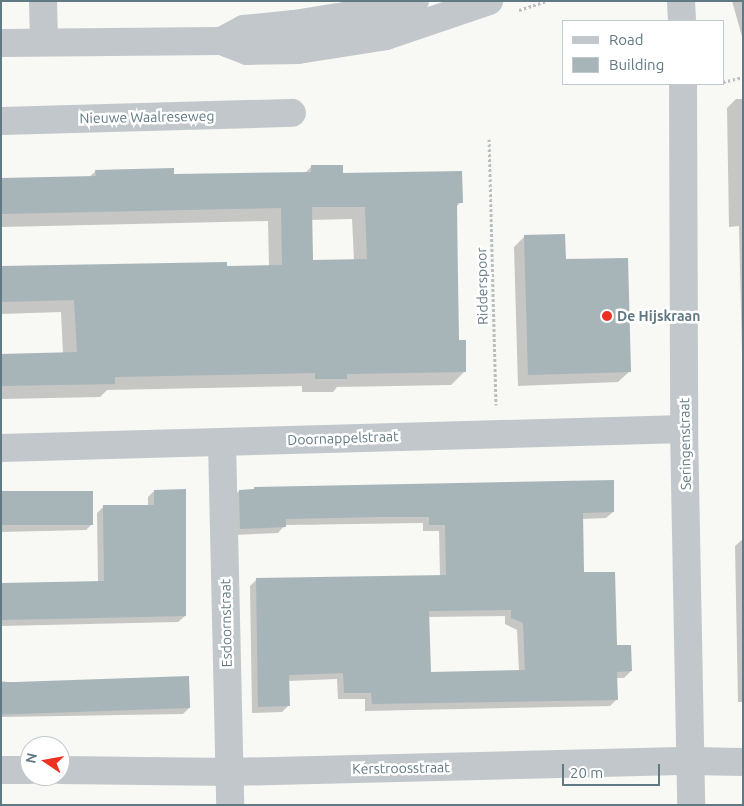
<!DOCTYPE html>
<html>
<head>
<meta charset="utf-8">
<style>
	body { margin:0 }
	#map { position:relative; width:744px; height:806px; overflow:hidden; background:#f8f8f5; font-family:Ubuntu,sans-serif }
	div>[style] { position:absolute }
	.shadow>* { inset:0; background:#0003 }
	.building>* { inset:0; background:#a7b4b8; transform-origin:0 0 }
	.path>* { height:3px; margin-top:-1.5px; transform-origin:0; background:repeating-linear-gradient(90deg,#b9bec0 0 2.5px,transparent 0 5px) }
	.minor>* { height:28px; margin:-14px; padding:0 14px; transform-origin:14px; border-radius:14px; background:#c1c7ca }
	.dots>* { width:14px; height:14px; translate:-50% -50%; box-sizing:border-box; border:2px solid #fff; border-radius:50% }
	span { translate:-50% -50%; white-space:nowrap; text-align:center; line-height:1.15; -webkit-text-stroke:5px #fff; paint-order:stroke }
	.street-label { font-size:14px; color:#617982 }
	.poi-label { font-size:14px; color:#617982; font-weight:700 }
	.left { translate:0 -50%; text-align:left }
	.frame { position:absolute; inset:0; border:2px solid #617982; pointer-events:none }
	.legend { position:absolute; left:562px; top:20px; width:162px; height:65px; box-sizing:border-box; background:#fff; border:1px solid #c0c9cd; margin:0; padding:6px 9px; list-style:none; font-size:15px; color:#617982 }
	.legend li { display:flex; align-items:center; gap:10px; height:25px }
	.legend b { width:25px; border:1px solid #c0c9cd }
	.north { position:absolute; left:20px; top:736px; width:50px; height:50px; box-sizing:border-box; background:#fff; border:1px solid #c0c9cd; border-radius:50%; rotate:282deg; font-size:14px; font-weight:700; line-height:20px; text-align:center; color:#617982 }
	.north::after { content:''; display:block; margin:auto; width:18px; height:22px; background:#ed3021; clip-path:polygon(50% 0,100% 100%,50% 72%,0 100%) }
	.scale { position:absolute; left:562px; top:764px; width:98px; height:22px; box-sizing:border-box; border:2px solid #617982; border-top:0; padding-left:6px; font-size:15px; line-height:18px; white-space:nowrap; color:#617982; -webkit-text-stroke:4px #fff; paint-order:stroke }
</style>
</head>
<body>
<div id="map">
	<div class="shadow">
		<div style="clip-path:polygon(732px 1px,743px 1px,743px 40px)"></div>
		<div style="clip-path:polygon(736px 99px,743px 99px,743px 396px,739px 226px,729px 227px,727px 108px)"></div>
		<div style="clip-path:polygon(evenodd,311px 167px,461px 202px,455px 208px,458px 342px,465px 371px,451px 385px,337px 387px,333px 392px,302px 392px,302px 386px,107px 390px,100px 397px,1px 399px,1px 355px,63px 354px,61px 312px,1px 314px,1px 267px,269px 267px,268px 221px,1px 227px,1px 179px,89px 177px,96px 171px,173px 176px,305px 173px,311px 167px,352px 219px,354px 260px,311px 261px,311px 220px,352px 219px)"></div>
		<div style="clip-path:polygon(525px 236px,630px 371px,618px 382px,518px 386px,514px 247px)"></div>
		<div style="clip-path:polygon(154px 491px,185px 616px,178px 622px,1px 626px,1px 584px,98px 582px,97px 513px,104px 506px,148px 506px,148px 497px)"></div>
		<div style="clip-path:polygon(evenodd,239px 491px,613px 512px,606px 518px,582px 519px,583px 573px,616px 646px,631px 671px,624px 678px,616px 678px,617px 699px,610px 706px,365px 711px,365px 699px,338px 699px,337px 679px,288px 681px,289px 705px,282px 712px,252px 713px,250px 586px,256px 580px,440px 576px,439px 531px,423px 531px,423px 523px,285px 525px,278px 533px,234px 535px,233px 497px,239px 491px,505px 616px,505px 624px,517px 630px,519px 671px,430px 673px,428px 617px,505px 616px)"></div>
		<div style="clip-path:polygon(1px 494px,92px 524px,86px 530px,1px 532px)"></div>
		<div style="clip-path:polygon(743px 539px,743px 702px,738px 702px,735px 546px)"></div>
		<div style="clip-path:polygon(1px 681px,189px 708px,183px 714px,1px 717px)"></div>
	</div>
	<div class="building">
		<div style="clip-path:polygon(evenodd,311px 165px,343px 165px,343px 173px,462px 171px,463px 203px,457px 203px,458px 279px,459px 340px,466px 340px,466px 372px,347px 374px,347px 379px,315px 379px,315px 373px,115px 377px,115px 384px,1px 386px,1px 354px,77px 352px,74px 300px,1px 302px,1px 266px,227px 262px,227px 266px,282px 265px,281px 208px,1px 214px,1px 178px,96px 176px,95px 170px,174px 168px,174px 174px,311px 172px,311px 165px,312px 207px,365px 207px,367px 259px,313px 260px,312px 207px)"></div>
		<div style="clip-path:polygon(565px 234px,566px 259px,628px 258px,631px 372px,528px 375px,524px 235px)"></div>
		<div style="clip-path:polygon(evenodd,614px 480px,614px 512px,583px 513px,584px 572px,615px 572px,617px 645px,631px 645px,632px 671px,617px 672px,618px 700px,372px 704px,371px 693px,344px 693px,343px 673px,289px 675px,290px 706px,258px 707px,256px 578px,446px 575px,445px 525px,429px 525px,429px 517px,377px 517px,286px 519px,286px 527px,240px 529px,239px 490px,254px 489px,254px 487px,614px 480px,511px 610px,511px 618px,523px 623px,525px 670px,431px 672px,429px 611px,511px 610px)"></div>
		<div style="clip-path:polygon(186px 489px,186px 616px,1px 620px,1px 583px,104px 581px,103px 505px,154px 505px,154px 490px)"></div>
		<div style="left:93px;top:491px;width:34px;height:92px;rotate:90deg"></div>
		<div style="left:189px;top:676px;width:32px;height:188px;rotate:88deg"></div>
	</div>
	<div class="path">
		<div style="left:519px;top:10px;width:28px;rotate:-18deg"></div>
		<div style="left:723px;top:82px;width:21px;rotate:-14deg"></div>
		<div style="left:489px;top:139px;width:266px;rotate:88.5deg"></div>
	</div>
	<div class="minor">
		<div style="left:43px;top:1px;width:41px;rotate:88.6deg"></div>
		<div style="left:681px;top:1px;width:20px;rotate:87deg"></div>
		<div style="left:221px;top:41px;width:26px;rotate:-28deg"></div>
		<div style="left:244px;top:29px;width:50px;rotate:-5.7deg"></div>
		<div style="left:294px;top:24px;width:89px;rotate:-9deg"></div>
		<div style="left:382px;top:10px;width:34px;rotate:-15deg"></div>
		<div style="left:1px;top:43px;width:220px;rotate:-0.5deg"></div>
		<div style="left:221px;top:41px;width:28px;rotate:21deg"></div>
		<div style="left:247px;top:51px;width:51px;rotate:-1.1deg"></div>
		<div style="left:298px;top:50px;width:89px;rotate:-9deg"></div>
		<div style="left:386px;top:36px;width:109px;rotate:-18.8deg"></div>
		<div style="left:683px;top:84px;width:345px;rotate:89.8deg"></div>
		<div style="left:684px;top:429px;width:376px;rotate:88.9deg"></div>
		<div style="left:1px;top:121px;width:291px;rotate:-1.6deg"></div>
		<div style="left:222px;top:442px;width:363px;rotate:88.7deg"></div>
		<div style="left:1px;top:448px;width:683px;rotate:-1.59deg"></div>
		<div style="left:1px;top:770px;width:29px"></div>
		<div style="left:60px;top:770px;width:169px;rotate:0.7deg"></div>
		<div style="left:229px;top:772px;width:462px;rotate:-1.4deg"></div>
		<div style="left:691px;top:761px;width:52px;rotate:1.1deg"></div>
	</div>
	<div class="dots">
		<div style="left:607px;top:316px;background:#ed3021"></div>
	</div>
	<div class="street-label">
		<span style="left:147px;top:117px;rotate:-1deg">Nieuwe Waalreseweg</span>
		<span style="left:482px;top:286px;rotate:-91deg">Ridderspoor</span>
		<span style="left:343px;top:438px;rotate:-2deg">Doornappelstraat</span>
		<span style="left:685px;top:444px;rotate:-91deg">Seringenstraat</span>
		<span style="left:226px;top:623px;rotate:-91deg">Esdoornstraat</span>
		<span style="left:401px;top:768px;rotate:-1deg">Kerstroosstraat</span>
	</div>
	<div class="poi-label">
		<span class="left" style="left:617px;top:316px">De Hijskraan</span>
	</div>
	<div class="frame"></div>
	<ul class="legend">
	<li><b style="height:6px;background:#c1c7ca"></b>Road</li>
	<li><b style="height:14px;background:#a7b4b8"></b>Building</li>
	</ul>
	<div class="north">N</div>
	<div class="scale">20 m</div>
</div>
</body>
</html>
